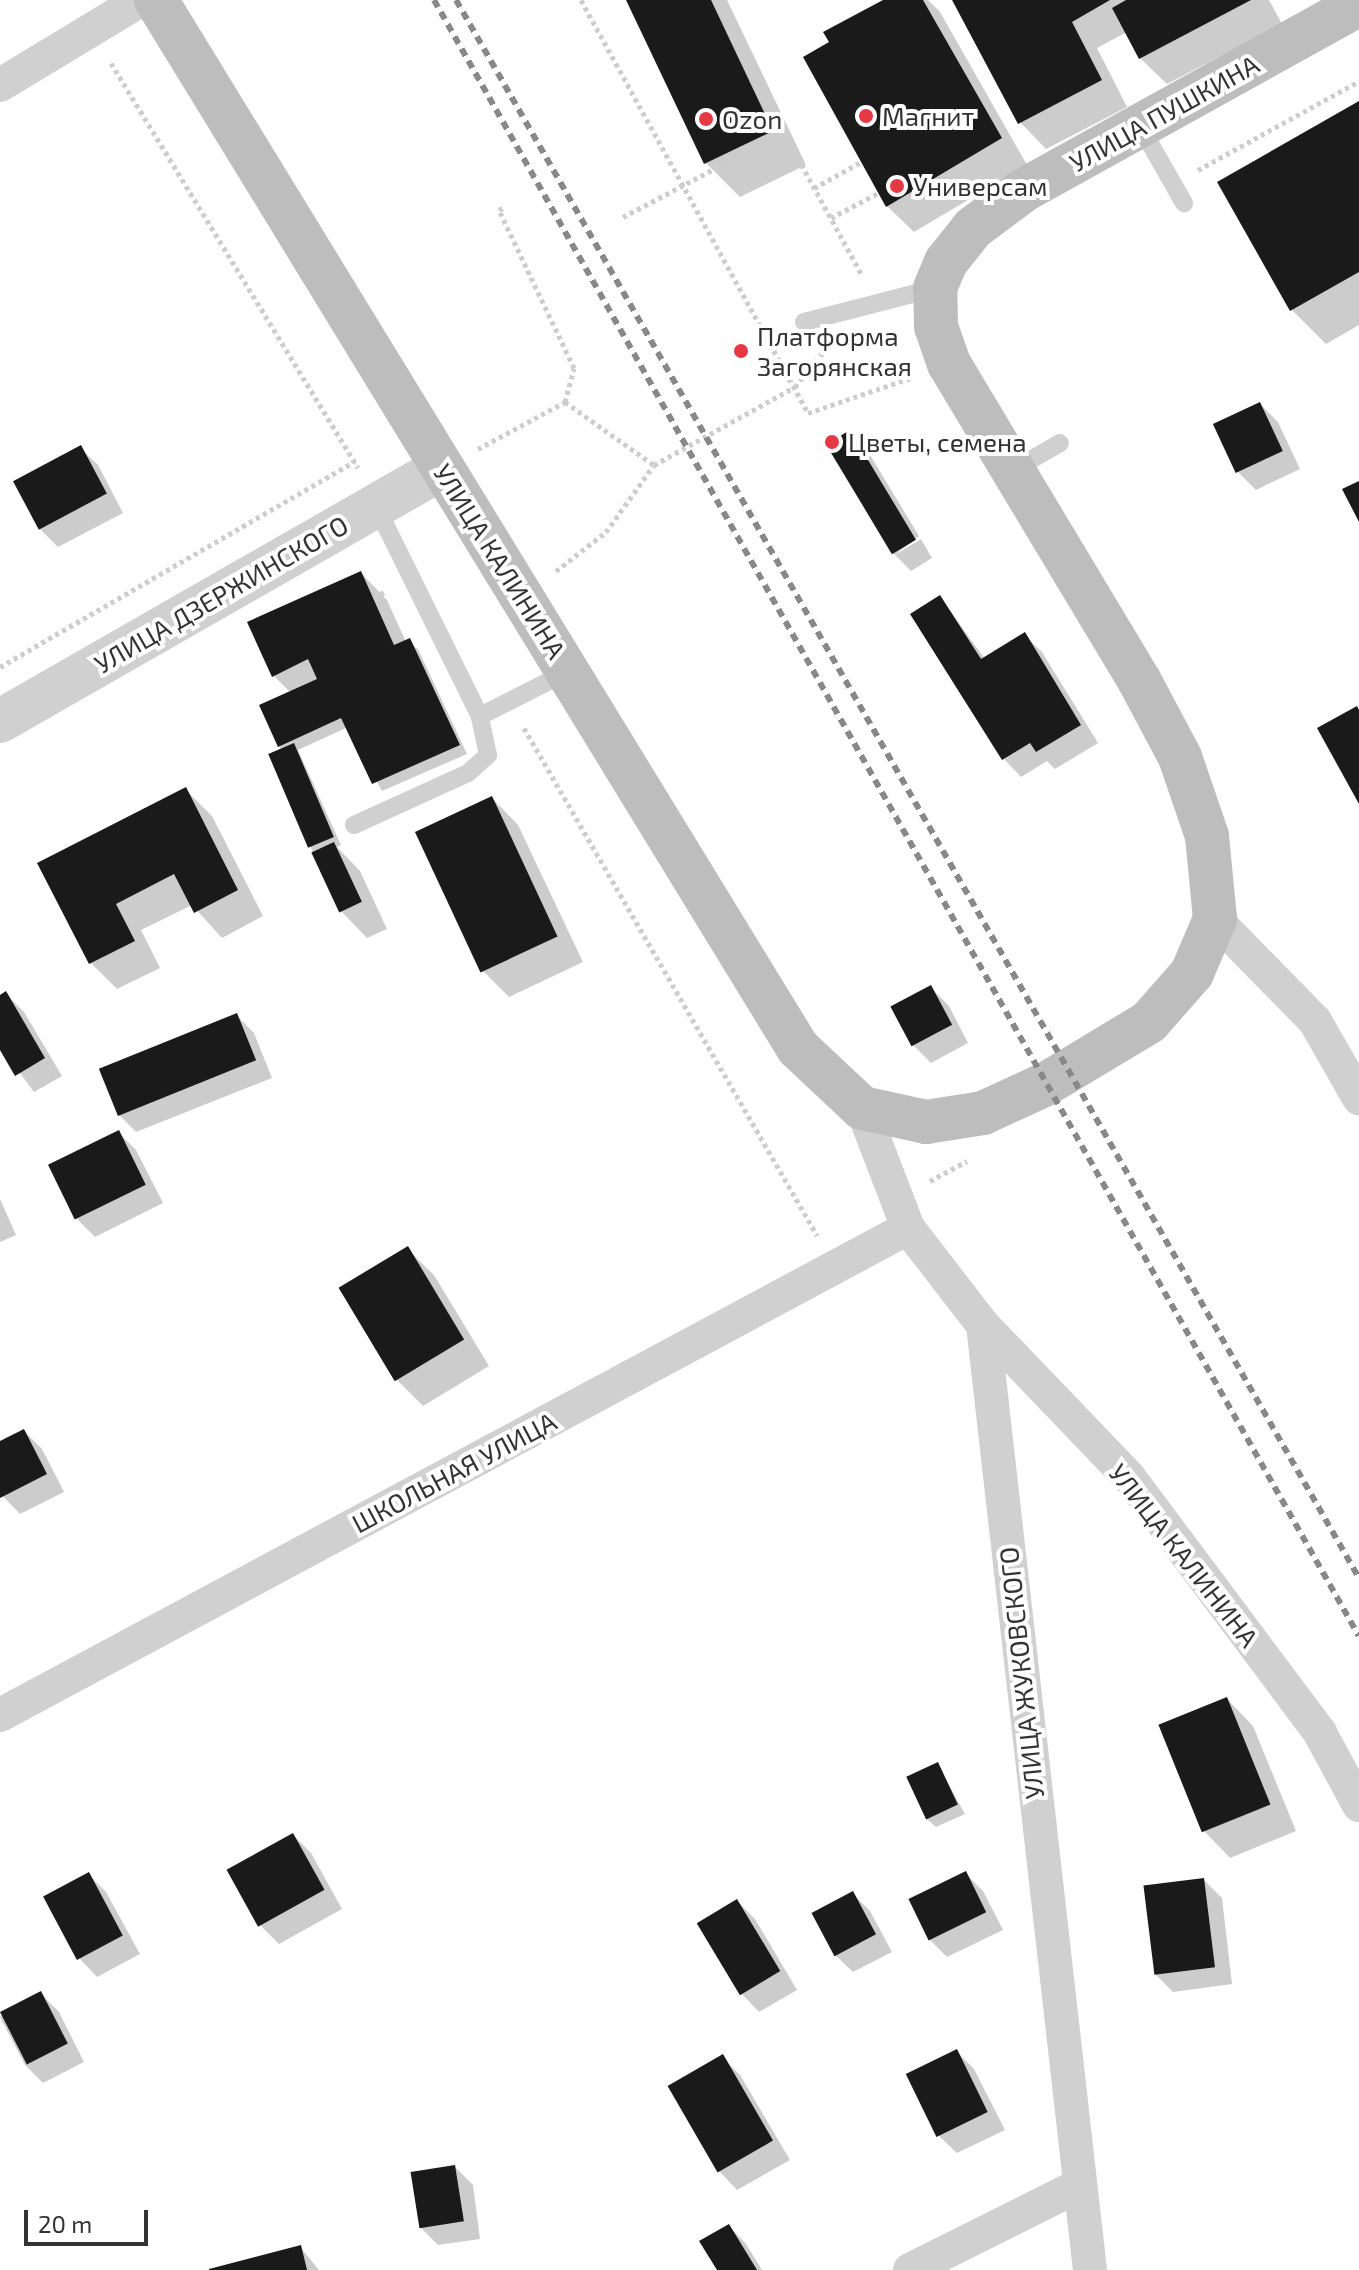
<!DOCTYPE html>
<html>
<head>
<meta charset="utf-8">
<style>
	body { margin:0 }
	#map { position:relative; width:1359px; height:2270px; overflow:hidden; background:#fff; font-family:"Exo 2",sans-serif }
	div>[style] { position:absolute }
	.shadow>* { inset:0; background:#0003 }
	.building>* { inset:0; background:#1a1a1a; transform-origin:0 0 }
	.path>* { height:5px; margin-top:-2.5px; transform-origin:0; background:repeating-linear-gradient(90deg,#cdcdcd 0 4px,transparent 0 8px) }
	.service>* { height:18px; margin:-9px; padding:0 9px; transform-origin:9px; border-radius:9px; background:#d0d0d0 }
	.minor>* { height:34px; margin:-17px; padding:0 17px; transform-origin:17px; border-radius:17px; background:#d0d0d0 }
	.tertiary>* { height:44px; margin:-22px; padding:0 22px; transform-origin:22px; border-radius:22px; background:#d0d0d0 }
	.secondary>* { height:44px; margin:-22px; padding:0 22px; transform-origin:22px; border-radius:22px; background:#bdbdbd }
	.rail>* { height:6px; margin-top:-3px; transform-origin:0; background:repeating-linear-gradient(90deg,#888 0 8px,transparent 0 14px) }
	.dots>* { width:22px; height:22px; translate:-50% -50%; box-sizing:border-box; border:4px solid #fff; border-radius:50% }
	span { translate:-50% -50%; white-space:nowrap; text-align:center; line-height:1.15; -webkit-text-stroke:8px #fff; paint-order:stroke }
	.street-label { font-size:26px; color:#333 }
	.poi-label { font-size:26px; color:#333 }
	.left { translate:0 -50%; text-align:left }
	.scale { position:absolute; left:24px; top:2210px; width:124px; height:36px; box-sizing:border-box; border:4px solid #333; border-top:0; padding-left:10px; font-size:24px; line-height:28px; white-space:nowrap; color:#333; -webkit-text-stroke:6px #fff; paint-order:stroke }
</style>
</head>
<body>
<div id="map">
	<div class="shadow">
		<div style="clip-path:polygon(629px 0,727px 0,806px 165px,740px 197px,706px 163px)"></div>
		<div style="clip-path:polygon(887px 0,928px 0,940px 12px,1027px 165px,914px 232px,887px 206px,831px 43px)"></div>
		<div style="clip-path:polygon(954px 0,1269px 0,1282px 24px,1167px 84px,1140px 58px,1127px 32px,1097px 48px,1127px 107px,1046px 149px,1020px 122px)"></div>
		<div style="clip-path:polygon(1359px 104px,1359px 325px,1326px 344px,1292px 310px)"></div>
		<div style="clip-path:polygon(1260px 404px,1278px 422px,1300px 469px,1256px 490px,1238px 472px)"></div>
		<div style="clip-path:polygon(849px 432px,867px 450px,919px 536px,895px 555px,921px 539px,932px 558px,911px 571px,893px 553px)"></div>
		<div style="clip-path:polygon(80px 448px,98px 465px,123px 513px,58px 547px,40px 529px)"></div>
		<div style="clip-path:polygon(361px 573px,387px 600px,406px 642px,418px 649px,467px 754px,382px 791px,348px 727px,298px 750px,341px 845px,337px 847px,360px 871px,387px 929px,367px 938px,341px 911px,310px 846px,280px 746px,291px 693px,273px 675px)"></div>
		<div style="clip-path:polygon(940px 597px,985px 659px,1024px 635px,1042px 652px,1098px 743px,1055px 769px,1047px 761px,1021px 777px,1004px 759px,912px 615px)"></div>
		<div style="clip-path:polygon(185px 789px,212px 816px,263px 916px,222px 938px,192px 905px,141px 930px,160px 968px,117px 989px,91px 963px,40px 864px)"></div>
		<div style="clip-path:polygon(492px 798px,518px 825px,583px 962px,509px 997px,483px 971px)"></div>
		<div style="clip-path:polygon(931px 988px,949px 1006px,968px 1043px,931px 1063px,913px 1045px)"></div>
		<div style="clip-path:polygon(6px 994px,24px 1012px,62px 1076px,34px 1092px,0 1046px,0 997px)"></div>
		<div style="clip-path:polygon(236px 1015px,254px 1033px,272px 1078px,136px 1132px,118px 1114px)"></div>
		<div style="clip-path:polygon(118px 1132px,136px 1150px,163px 1203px,95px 1237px,77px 1219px)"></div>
		<div style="clip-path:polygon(0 1199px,16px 1235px,0 1242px)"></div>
		<div style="clip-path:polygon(407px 1249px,434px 1275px,489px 1366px,423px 1406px,397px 1380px)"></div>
		<div style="clip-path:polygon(24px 1431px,42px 1449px,64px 1492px,20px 1514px,0 1493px,0 1443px)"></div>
		<div style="clip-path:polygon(1227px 1699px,1253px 1726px,1296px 1831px,1230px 1858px,1204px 1831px)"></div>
		<div style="clip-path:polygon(937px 1764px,965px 1814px,936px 1827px,927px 1819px)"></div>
		<div style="clip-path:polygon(293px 1835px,311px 1853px,342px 1909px,279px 1944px,261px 1926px)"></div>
		<div style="clip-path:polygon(965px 1873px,983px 1891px,1003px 1930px,947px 1957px,929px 1939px)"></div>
		<div style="clip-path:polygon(88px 1874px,106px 1892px,140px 1954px,97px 1977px,80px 1959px)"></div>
		<div style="clip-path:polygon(1204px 1880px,1222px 1898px,1232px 1984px,1173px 1992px,1155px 1974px)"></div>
		<div style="clip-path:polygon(852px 1893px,870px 1911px,892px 1952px,853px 1972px,835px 1955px)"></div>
		<div style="clip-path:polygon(737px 1901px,755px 1919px,797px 1990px,759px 2012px,742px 1994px,699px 1924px)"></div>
		<div style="clip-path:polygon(41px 1994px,59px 2012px,84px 2062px,43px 2083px,25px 2065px,0 2017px)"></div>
		<div style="clip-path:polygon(956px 2051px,974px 2069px,1005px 2130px,957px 2153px,939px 2136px)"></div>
		<div style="clip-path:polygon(722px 2057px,740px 2075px,790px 2160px,737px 2190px,720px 2172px)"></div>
		<div style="clip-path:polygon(455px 2167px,473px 2185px,480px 2239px,438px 2245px,420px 2227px)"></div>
		<div style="clip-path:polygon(729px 2226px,746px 2244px,762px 2270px,719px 2270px)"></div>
		<div style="clip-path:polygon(300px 2247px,319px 2270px,213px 2270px)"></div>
	</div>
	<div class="building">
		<div style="clip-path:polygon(626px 0,711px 0,773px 131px,704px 164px)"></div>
		<div style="clip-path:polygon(883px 0,923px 0,1002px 138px,886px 207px,803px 57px,829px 42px,823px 32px)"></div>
		<div style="clip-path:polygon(952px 0,1110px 0,1072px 22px,1102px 80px,1018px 124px)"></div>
		<div style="clip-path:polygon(1126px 0,1251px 0,1139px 59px,1112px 8px)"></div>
		<div style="clip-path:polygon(1359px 101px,1359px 272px,1290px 311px,1217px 182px)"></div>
		<div style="left:1260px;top:402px;width:54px;height:52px;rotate:65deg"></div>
		<div style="left:850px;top:430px;width:128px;height:28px;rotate:59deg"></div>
		<div style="left:81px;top:445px;width:55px;height:77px;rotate:62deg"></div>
		<div style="clip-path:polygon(1359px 481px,1359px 522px,1342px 489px)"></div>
		<div style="clip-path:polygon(361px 571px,394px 645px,410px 638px,460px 745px,372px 784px,341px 718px,278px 747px,259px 705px,317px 679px,308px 659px,272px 677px,247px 622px)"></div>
		<div style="clip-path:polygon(940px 595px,981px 659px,1025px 632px,1081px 725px,1036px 752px,1030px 743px,1002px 760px,910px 614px)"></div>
		<div style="clip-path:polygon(1357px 706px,1359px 710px,1359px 804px,1317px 728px)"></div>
		<div style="left:294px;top:743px;width:102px;height:28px;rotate:67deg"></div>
		<div style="clip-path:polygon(186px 787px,238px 890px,194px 913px,174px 874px,116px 904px,135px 941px,89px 964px,37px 863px)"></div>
		<div style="left:492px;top:796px;width:155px;height:85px;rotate:65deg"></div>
		<div style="left:334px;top:842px;width:66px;height:25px;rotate:65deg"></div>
		<div style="left:931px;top:985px;width:45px;height:46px;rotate:62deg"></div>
		<div style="clip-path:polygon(6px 991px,45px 1058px,15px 1076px,0 1050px,0 995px)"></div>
		<div style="left:237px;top:1013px;width:51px;height:149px;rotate:68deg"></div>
		<div style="left:119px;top:1130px;width:61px;height:79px;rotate:64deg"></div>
		<div style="left:408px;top:1246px;width:109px;height:81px;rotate:59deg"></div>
		<div style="clip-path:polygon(24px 1429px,47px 1474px,0 1498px,0 1441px)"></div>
		<div style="left:1227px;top:1697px;width:116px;height:74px;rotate:68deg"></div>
		<div style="left:938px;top:1762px;width:47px;height:35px;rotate:65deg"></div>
		<div style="left:293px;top:1833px;width:65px;height:76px;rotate:61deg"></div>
		<div style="left:966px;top:1871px;width:46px;height:64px;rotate:64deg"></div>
		<div style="left:89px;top:1872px;width:72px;height:52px;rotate:62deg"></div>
		<div style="left:1204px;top:1878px;width:90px;height:61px;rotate:83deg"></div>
		<div style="left:853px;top:1891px;width:49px;height:47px;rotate:62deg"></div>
		<div style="left:737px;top:1899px;width:84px;height:47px;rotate:59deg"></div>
		<div style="left:41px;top:1991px;width:59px;height:46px;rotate:63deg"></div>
		<div style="left:957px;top:2049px;width:70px;height:57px;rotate:64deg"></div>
		<div style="left:723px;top:2054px;width:100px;height:64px;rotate:60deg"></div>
		<div style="left:455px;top:2165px;width:57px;height:45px;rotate:81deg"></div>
		<div style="clip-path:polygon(729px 2224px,757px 2270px,717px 2270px,699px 2241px)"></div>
		<div style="clip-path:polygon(301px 2245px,307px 2270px,209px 2270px,209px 2269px)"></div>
	</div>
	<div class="path">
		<div style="left:581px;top:0;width:471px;rotate:61.2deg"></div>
		<div style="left:808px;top:413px;width:108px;rotate:-18.9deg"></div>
		<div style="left:721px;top:0;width:47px;rotate:71.6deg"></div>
		<div style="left:736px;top:45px;width:264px;rotate:61.3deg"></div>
		<div style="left:1256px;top:7px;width:15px;rotate:-28deg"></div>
		<div style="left:111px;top:63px;width:474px;rotate:58.6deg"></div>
		<div style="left:1198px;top:170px;width:184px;rotate:-28.9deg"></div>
		<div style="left:960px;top:180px;width:18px;rotate:-49deg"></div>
		<div style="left:972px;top:166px;width:32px;rotate:-28deg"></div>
		<div style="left:814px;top:188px;width:54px;rotate:-29deg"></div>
		<div style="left:623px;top:217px;width:182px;rotate:-27.8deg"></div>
		<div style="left:831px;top:218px;width:53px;rotate:-28deg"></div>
		<div style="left:565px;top:402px;width:109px;rotate:35.3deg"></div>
		<div style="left:478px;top:449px;width:99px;rotate:-28.4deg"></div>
		<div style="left:565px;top:402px;width:35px;rotate:-75deg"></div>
		<div style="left:574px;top:368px;width:175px;rotate:-115.4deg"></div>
		<div style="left:499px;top:210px;width:8px;rotate:-30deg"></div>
		<div style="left:556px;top:571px;width:63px;rotate:-38deg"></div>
		<div style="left:606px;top:532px;width:82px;rotate:-54.4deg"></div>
		<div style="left:654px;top:465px;width:161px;rotate:-29deg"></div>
		<div style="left:795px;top:387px;width:51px;rotate:-51.3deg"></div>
		<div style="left:373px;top:597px;width:15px;rotate:-23deg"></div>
		<div style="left:0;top:667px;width:410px;rotate:-30.1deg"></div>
		<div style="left:524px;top:728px;width:586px;rotate:59.98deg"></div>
		<div style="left:930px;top:1181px;width:42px;rotate:-28.4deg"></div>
	</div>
	<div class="service">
		<div style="left:1140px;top:126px;width:89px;rotate:60.3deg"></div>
		<div style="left:804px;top:322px;width:135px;rotate:-14.5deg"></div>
		<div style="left:1013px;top:470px;width:54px;rotate:-29.9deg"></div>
		<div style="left:375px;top:504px;width:237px;rotate:63.7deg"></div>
		<div style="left:480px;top:716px;width:97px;rotate:-26.8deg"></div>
		<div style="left:354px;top:825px;width:125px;rotate:-24.5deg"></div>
		<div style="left:468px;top:773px;width:27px;rotate:-42deg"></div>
		<div style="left:488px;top:755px;width:40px;rotate:-102deg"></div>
	</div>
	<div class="minor">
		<div style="left:0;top:85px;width:165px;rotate:-31.1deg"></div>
		<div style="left:1215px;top:919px;width:143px;rotate:45.6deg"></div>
		<div style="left:1315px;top:1021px;width:89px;rotate:60.3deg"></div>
		<div style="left:862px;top:1108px;width:129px;rotate:69deg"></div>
		<div style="left:908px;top:1228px;width:123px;rotate:52.3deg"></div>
		<div style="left:983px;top:1325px;width:951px;rotate:83.54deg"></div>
		<div style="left:983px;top:1325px;width:209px;rotate:46.2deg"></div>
		<div style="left:1128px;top:1476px;width:321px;rotate:53.2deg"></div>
		<div style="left:1320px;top:1733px;width:82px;rotate:61.6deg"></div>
		<div style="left:0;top:1715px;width:1030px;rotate:-28.21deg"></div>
		<div style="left:910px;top:2270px;width:188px;rotate:-26.6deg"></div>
	</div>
	<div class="tertiary">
		<div style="left:0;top:721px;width:509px;rotate:-29.79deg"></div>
	</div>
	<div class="secondary">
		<div style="left:156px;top:0;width:1229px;rotate:58.51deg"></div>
		<div style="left:798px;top:1048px;width:88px;rotate:43.2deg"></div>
		<div style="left:862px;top:1108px;width:66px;rotate:12.3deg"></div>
		<div style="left:926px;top:1122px;width:58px;rotate:-9deg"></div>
		<div style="left:983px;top:1113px;width:69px;rotate:-24.7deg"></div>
		<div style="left:1046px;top:1084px;width:120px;rotate:-31deg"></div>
		<div style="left:1149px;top:1022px;width:65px;rotate:-48.7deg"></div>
		<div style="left:1192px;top:973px;width:59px;rotate:-66.9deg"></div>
		<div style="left:1215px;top:919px;width:83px;rotate:-95.5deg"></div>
		<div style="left:1207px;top:836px;width:83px;rotate:-108.9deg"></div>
		<div style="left:1180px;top:757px;width:87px;rotate:-118deg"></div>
		<div style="left:1139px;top:680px;width:369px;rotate:-121deg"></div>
		<div style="left:949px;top:364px;width:39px;rotate:-109deg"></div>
		<div style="left:936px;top:327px;width:39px;rotate:-91deg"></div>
		<div style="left:935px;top:288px;width:28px;rotate:-67deg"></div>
		<div style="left:946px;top:262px;width:43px;rotate:-51.5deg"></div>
		<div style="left:973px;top:228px;width:64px;rotate:-36.7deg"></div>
		<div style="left:1024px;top:190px;width:383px;rotate:-29deg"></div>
	</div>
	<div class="rail">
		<div style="left:434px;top:0;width:1879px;rotate:60.52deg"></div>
		<div style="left:456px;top:0;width:1818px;rotate:60.22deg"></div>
	</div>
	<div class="dots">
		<div style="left:866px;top:116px;background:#e63946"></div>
		<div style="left:706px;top:119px;background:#e63946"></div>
		<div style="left:897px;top:186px;background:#e63946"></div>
		<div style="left:741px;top:351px;background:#e63946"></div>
		<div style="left:832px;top:442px;background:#e63946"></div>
	</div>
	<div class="street-label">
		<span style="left:1164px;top:113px;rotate:-29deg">УЛИЦА ПУШКИНА</span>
		<span style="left:500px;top:561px;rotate:58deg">УЛИЦА КАЛИНИНА</span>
		<span style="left:221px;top:594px;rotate:-30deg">УЛИЦА ДЗЕРЖИНСКОГО</span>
		<span style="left:454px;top:1472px;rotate:-28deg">ШКОЛЬНАЯ УЛИЦА</span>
		<span style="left:1184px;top:1555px;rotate:52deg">УЛИЦА КАЛИНИНА</span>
		<span style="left:1021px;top:1673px;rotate:-96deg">УЛИЦА ЖУКОВСКОГО</span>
	</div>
	<div class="poi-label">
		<span class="left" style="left:882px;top:116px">Магнит</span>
		<span class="left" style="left:722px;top:119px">Ozon</span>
		<span class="left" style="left:913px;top:186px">Универсам</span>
		<span class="left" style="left:757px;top:351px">Платформа<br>Загорянская</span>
		<span class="left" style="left:848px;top:442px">Цветы, семена</span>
	</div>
	<div class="scale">20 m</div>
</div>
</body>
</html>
